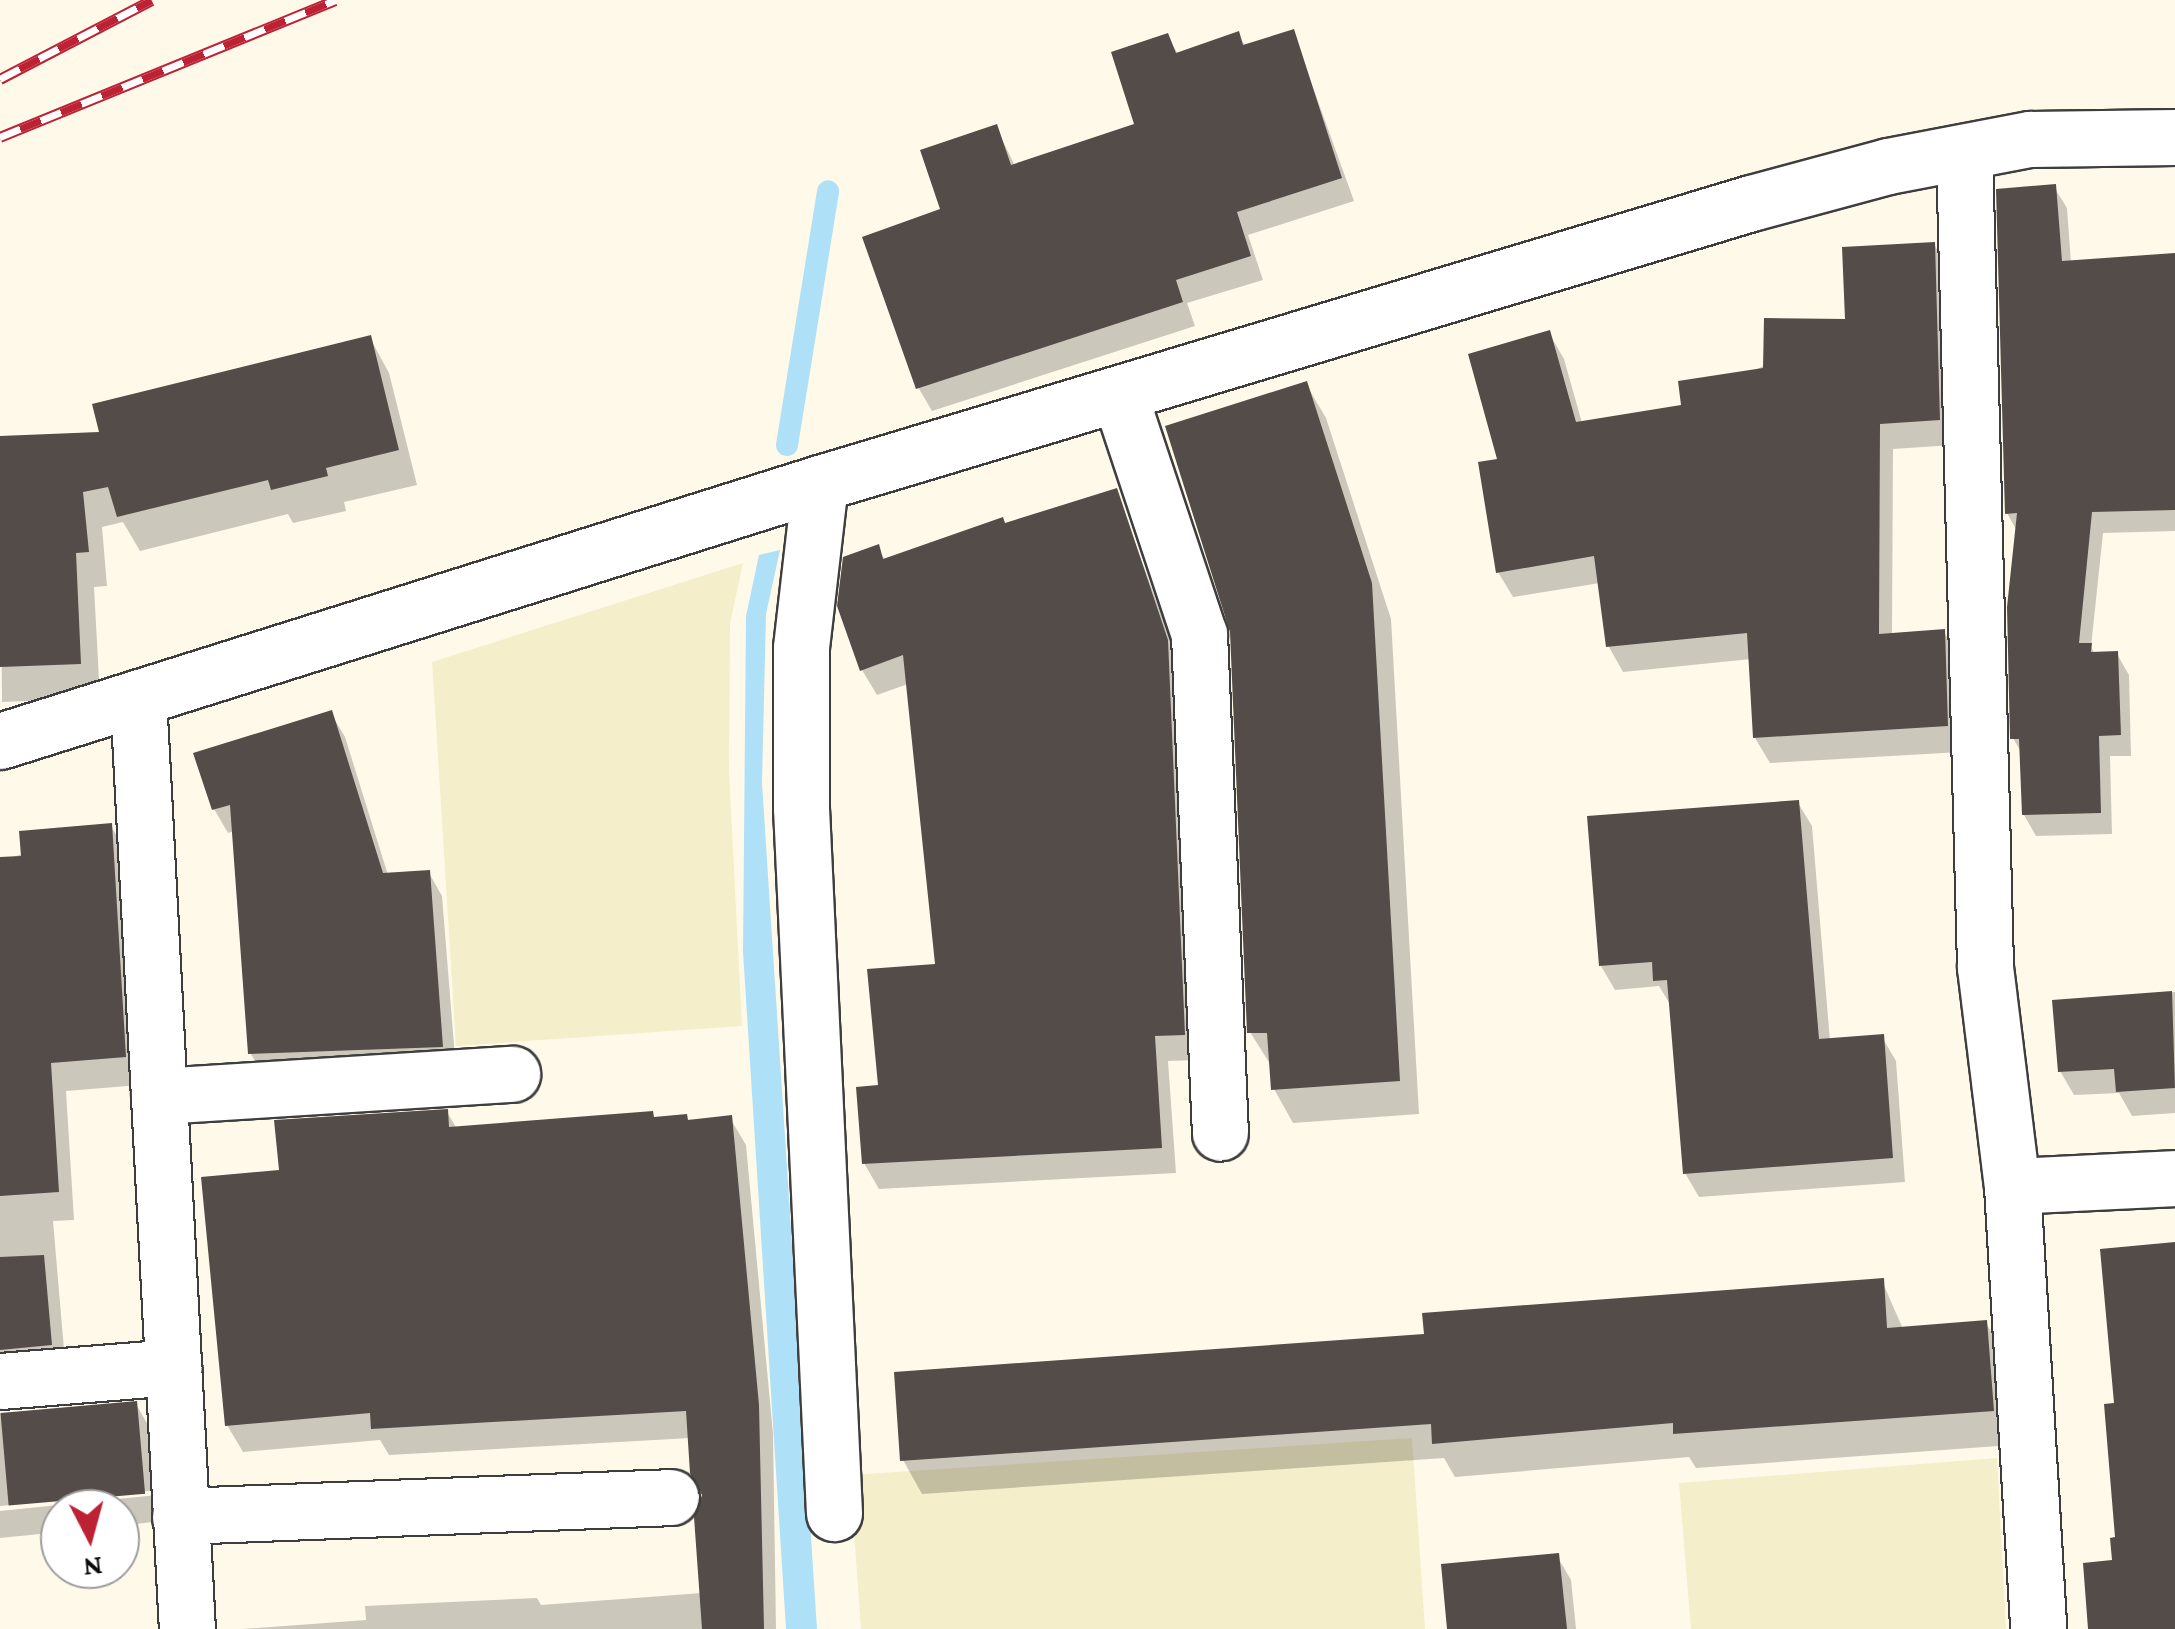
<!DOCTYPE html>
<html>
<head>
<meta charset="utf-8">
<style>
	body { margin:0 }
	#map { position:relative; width:2175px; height:1629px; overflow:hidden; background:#fff9ea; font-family:"Crimson Pro",serif }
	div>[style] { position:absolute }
	.farmland>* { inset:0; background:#f5eeca }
	.water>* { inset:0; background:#aee1f7 }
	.shadow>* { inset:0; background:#0003 }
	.stream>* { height:22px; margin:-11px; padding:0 11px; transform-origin:11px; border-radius:11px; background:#aee1f7 }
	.building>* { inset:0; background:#544c48; transform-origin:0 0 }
	.roads { filter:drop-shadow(2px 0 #3e3e3e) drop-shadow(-2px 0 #3e3e3e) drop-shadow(0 2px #3e3e3e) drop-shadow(0 -2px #3e3e3e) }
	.minor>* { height:55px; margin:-27.5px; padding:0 27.5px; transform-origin:27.5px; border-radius:27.5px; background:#fff }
	.rail>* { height:11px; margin-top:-5.5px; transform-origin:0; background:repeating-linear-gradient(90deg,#fff 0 22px,#bd2234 0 44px); box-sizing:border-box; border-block:2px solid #bd2234 }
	span { translate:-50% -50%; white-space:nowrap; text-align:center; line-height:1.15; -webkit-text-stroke:10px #fff; paint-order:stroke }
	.north { position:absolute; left:40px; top:1489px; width:100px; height:100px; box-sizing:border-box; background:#fff; border:2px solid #9d9d9d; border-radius:50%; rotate:174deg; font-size:28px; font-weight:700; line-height:40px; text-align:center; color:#0b0b0b }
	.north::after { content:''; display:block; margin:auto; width:35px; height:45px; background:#bd2234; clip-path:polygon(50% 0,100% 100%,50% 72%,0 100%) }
</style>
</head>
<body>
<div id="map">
	<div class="farmland">
		<div style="clip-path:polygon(743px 563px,730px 624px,729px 771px,742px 1026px,456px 1046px,432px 662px)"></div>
		<div style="clip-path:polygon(1412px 1438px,1425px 1629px,861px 1629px,850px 1475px)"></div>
		<div style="clip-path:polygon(1997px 1458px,2006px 1629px,1691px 1629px,1679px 1483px)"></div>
	</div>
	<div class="water">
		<div style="clip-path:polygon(780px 550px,766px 614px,762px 783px,817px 1629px,786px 1629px,743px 952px,746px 616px,759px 555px)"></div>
	</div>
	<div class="shadow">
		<div style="clip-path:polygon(1293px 32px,1354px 201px,1248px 235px,1263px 280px,1187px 303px,1195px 326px,932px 411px,918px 387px,944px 211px,996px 127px,1015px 166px,1137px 126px,1167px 36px,1178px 54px,1238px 34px,1246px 47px)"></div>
		<div style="clip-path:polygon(2054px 187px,2067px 208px,2071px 263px,2175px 257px,2175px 531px,2103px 533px,2091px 647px,2095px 654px,2117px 654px,2129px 675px,2131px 756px,2110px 756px,2112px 834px,2036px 836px,2024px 815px,2022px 754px,2013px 738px,2017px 531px,2007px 513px)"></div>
		<div style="clip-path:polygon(1934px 244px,1948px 270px,1953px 445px,1893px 449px,1892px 635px,1944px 632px,1958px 657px,1961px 752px,1770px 763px,1755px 738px,1751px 659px,1623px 672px,1609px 647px,1600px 583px,1513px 597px,1498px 572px,1500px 461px,1549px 333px,1564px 359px,1582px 423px,1684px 407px,1848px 322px)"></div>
		<div style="clip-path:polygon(370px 338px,389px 373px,417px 485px,344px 502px,346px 511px,293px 523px,288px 514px,140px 551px,123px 522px,102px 527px,107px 586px,94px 587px,100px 698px,2px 702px,0 439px,102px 434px)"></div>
		<div style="clip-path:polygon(1306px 384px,1326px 418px,1391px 619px,1419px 1114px,1293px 1123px,1274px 1089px,1272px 1067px,1250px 1032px)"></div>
		<div style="clip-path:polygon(1116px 491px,1181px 668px,1198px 1060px,1168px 1061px,1176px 1173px,879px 1189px,864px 1163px,880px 1088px,938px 966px,908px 684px,877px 695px,862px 670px,877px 547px,886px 561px)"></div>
		<div style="clip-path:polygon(331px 713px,345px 737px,388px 875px,429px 873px,442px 896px,456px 1070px,265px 1078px,251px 1054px,234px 831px,228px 833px,214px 809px)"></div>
		<div style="clip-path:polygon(1798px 803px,1812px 826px,1830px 1041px,1882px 1037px,1896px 1061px,1905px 1182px,1699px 1197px,1685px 1173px,1670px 1004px,1659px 986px,1615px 990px,1601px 966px)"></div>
		<div style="clip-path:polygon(111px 826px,127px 854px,140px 1085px,66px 1091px,74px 1220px,53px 1221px,66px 1373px,0 1382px,0 861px)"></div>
		<div style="clip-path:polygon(2175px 992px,2175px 1113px,2132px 1116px,2119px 1093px,2074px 1095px,2060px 1071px,2055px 1002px)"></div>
		<div style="clip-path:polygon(447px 1112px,457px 1129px,730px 1118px,746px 1145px,773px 1434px,776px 1629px,242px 1629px,366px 1620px,365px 1606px,537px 1598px,541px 1605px,702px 1593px,705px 1495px,690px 1438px,389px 1455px,380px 1440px,243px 1452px,227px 1425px,282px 1172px)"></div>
		<div style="clip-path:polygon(1882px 1281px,1903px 1329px,1986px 1323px,2006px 1357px,2012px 1445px,1696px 1468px,1689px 1457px,1455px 1477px,1444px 1458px,922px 1494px,903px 1460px,1426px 1336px)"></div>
		<div style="clip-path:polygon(136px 1404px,152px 1432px,157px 1490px,0 1506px,0 1414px)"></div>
		<div style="clip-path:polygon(157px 1495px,160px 1521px,120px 1526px,120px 1509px,60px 1509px,60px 1532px,0 1538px,0 1511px)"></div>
		<div style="clip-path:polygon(1557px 1556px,1571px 1580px,1576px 1629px,1450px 1629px)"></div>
	</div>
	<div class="stream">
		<div style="left:787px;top:445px;width:257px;rotate:-80.8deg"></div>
	</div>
	<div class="building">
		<div style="clip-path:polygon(1294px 29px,1342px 178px,1237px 212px,1251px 256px,1176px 280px,1183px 302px,916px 389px,862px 237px,940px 209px,920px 150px,997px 124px,1011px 165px,1134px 124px,1111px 52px,1168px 33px,1176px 53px,1239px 31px,1243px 45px)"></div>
		<div style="clip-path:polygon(2056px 184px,2062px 261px,2175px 253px,2175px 510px,2092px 512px,2079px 643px,2092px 643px,2091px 652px,2118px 651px,2121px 735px,2099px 736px,2101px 813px,2022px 815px,2019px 739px,2010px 739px,2007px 607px,2017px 513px,2005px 514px,1996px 189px)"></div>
		<div style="clip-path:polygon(1935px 242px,1940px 420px,1880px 424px,1879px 634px,1945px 629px,1948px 726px,1753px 738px,1747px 633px,1606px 647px,1594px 556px,1496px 573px,1478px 462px,1497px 459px,1468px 354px,1550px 330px,1576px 422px,1681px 405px,1678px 381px,1763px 368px,1764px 318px,1845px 319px,1842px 247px)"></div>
		<div style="clip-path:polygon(371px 335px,399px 450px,326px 468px,328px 476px,271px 490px,268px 480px,117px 517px,108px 487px,83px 492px,89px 552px,76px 553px,81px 664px,0 667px,0 436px,99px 432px,92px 404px)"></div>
		<div style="clip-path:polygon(1307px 381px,1372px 583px,1400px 1081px,1271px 1090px,1267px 1033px,1247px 1033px,1230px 632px,1165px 426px)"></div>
		<div style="clip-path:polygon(1117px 488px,1168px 640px,1185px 1035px,1155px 1036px,1162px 1148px,862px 1164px,856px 1087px,878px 1085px,867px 969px,935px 964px,903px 655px,860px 671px,837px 606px,843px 557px,879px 544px,883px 559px,1003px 517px,1005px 523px)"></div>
		<div style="clip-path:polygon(332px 710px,383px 873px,430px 870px,443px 1047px,248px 1054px,230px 805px,212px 810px,193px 753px)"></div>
		<div style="clip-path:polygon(1799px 800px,1819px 1039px,1884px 1034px,1893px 1158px,1683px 1174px,1667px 980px,1653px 981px,1652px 962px,1599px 966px,1587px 816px)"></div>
		<div style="clip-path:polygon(112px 823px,126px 1057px,51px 1063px,59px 1192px,0 1196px,0 857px,21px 856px,19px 831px)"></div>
		<div style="clip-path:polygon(2172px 991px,2175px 1088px,2116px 1092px,2114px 1069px,2058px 1072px,2052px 1000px)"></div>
		<div style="clip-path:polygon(448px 1109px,449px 1127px,653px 1111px,654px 1117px,687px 1114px,688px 1120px,732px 1115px,759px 1405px,764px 1629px,702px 1629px,694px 1517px,702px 1495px,690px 1473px,686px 1411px,371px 1429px,370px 1413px,225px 1426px,201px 1177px,279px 1170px,274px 1120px)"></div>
		<div style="clip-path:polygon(2175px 1242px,2175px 1629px,2088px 1629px,2083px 1563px,2112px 1560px,2110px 1538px,2115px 1537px,2104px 1404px,2114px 1403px,2100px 1249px)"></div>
		<div style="clip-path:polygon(44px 1255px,52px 1345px,0 1350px,0 1257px)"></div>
		<div style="clip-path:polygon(1884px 1278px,1887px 1328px,1987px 1320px,1994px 1411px,1673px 1434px,1673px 1423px,1432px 1444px,1431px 1424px,900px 1461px,894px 1372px,1424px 1334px,1422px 1313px)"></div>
		<div style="left:137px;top:1401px;width:93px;height:137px;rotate:85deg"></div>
		<div style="clip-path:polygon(1559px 1553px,1567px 1629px,1447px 1629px,1441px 1564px)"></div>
	</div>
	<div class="roads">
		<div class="minor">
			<div style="left:1964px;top:153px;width:814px;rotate:88.52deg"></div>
			<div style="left:1985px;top:967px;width:221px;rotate:83deg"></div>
			<div style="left:2012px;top:1186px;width:444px;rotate:86.6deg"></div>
			<div style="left:1120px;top:397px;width:250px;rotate:71.6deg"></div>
			<div style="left:1199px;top:634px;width:499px;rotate:87.6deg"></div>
			<div style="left:820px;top:483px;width:166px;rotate:96.6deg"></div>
			<div style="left:801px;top:648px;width:160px;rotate:90deg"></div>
			<div style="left:801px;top:808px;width:706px;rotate:87.32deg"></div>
			<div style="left:138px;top:698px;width:932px;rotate:86.99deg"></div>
			<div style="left:0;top:741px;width:860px;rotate:-17.47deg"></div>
			<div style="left:820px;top:483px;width:972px;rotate:-16.74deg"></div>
			<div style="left:1751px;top:203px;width:142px;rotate:-15.1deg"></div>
			<div style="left:1888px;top:166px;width:145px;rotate:-10.8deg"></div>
			<div style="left:2030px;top:139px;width:145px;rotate:-0.8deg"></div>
			<div style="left:159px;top:1096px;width:354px;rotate:-3.6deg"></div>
			<div style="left:2012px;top:1186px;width:163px;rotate:-2.8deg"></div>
			<div style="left:0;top:1381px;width:174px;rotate:-4.6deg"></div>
			<div style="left:180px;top:1516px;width:491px;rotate:-2.2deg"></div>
		</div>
	</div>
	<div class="rail">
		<div style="left:0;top:79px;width:171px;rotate:-27.5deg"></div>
		<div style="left:0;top:137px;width:362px;rotate:-22.2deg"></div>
	</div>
	<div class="north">N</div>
</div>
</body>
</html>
